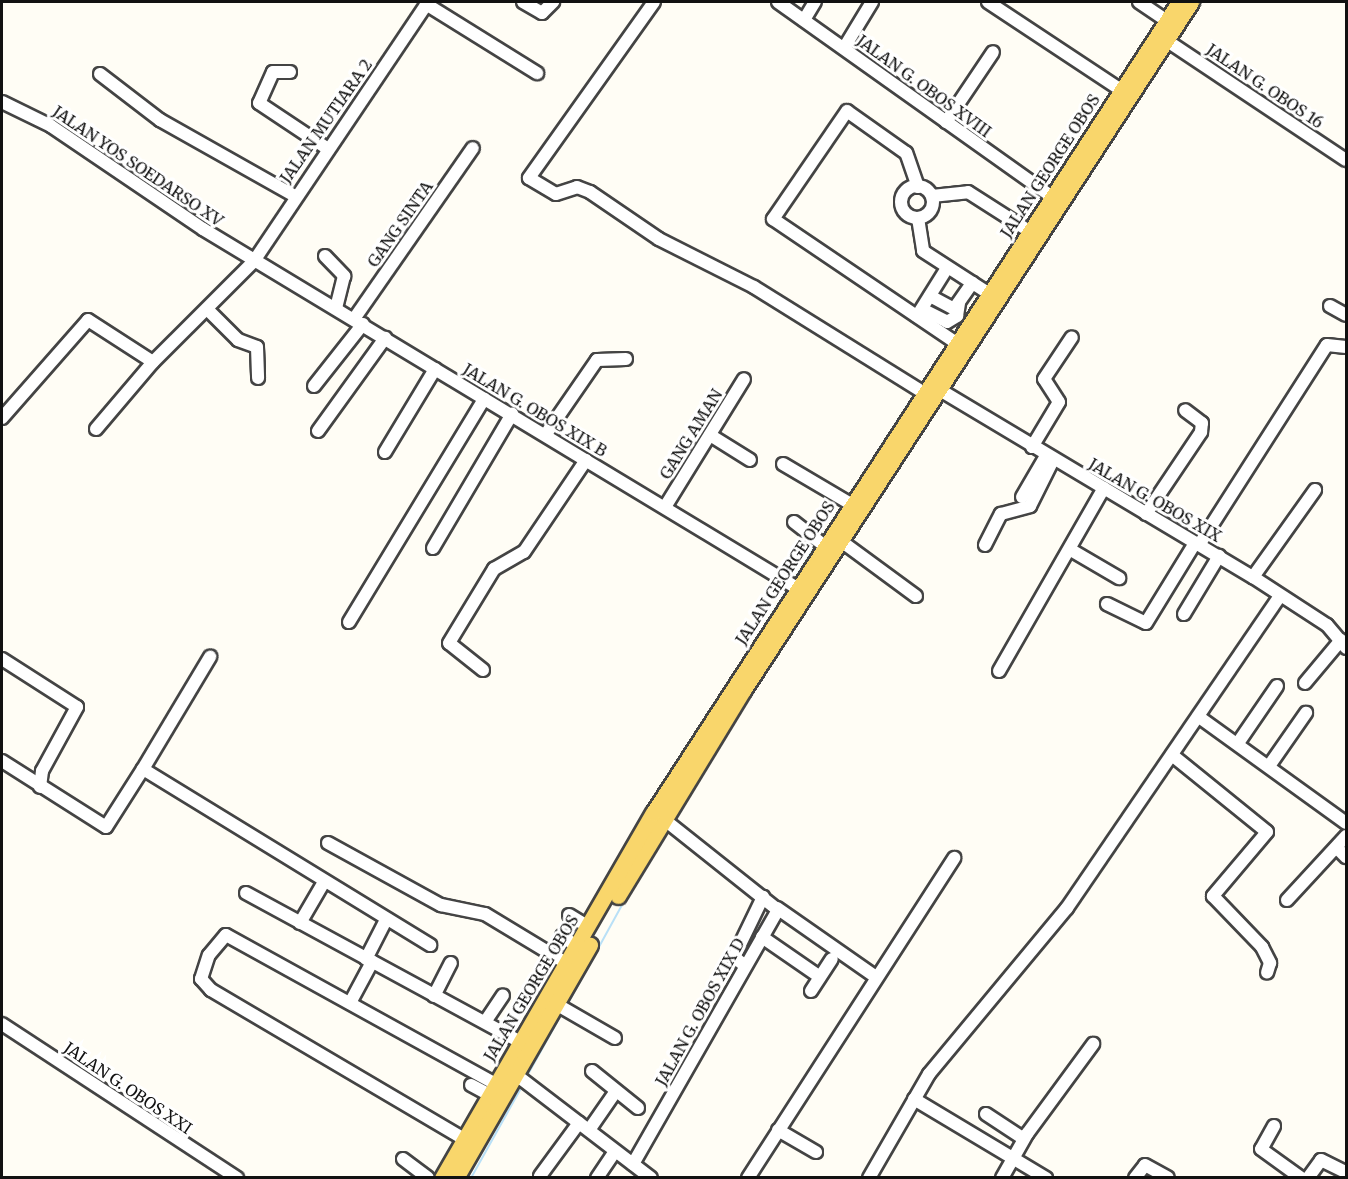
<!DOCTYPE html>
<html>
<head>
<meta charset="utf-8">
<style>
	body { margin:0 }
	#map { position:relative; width:1348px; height:1179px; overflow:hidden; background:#fffdf5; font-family:Merriweather,serif }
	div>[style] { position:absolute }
	.stream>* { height:2px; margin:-1px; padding:0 1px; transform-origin:1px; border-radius:1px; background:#b9e0f7 }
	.roads { filter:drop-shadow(2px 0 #444) drop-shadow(-2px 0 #444) drop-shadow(0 2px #444) drop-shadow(0 -2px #444) }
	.minor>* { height:12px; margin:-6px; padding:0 6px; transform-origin:6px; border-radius:6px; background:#fff }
	.minor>.ring { margin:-6px; padding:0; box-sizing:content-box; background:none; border:12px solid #fff; border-radius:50% }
	.major>* { height:15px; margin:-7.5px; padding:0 7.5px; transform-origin:7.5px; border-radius:7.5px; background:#f9d66b }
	span { translate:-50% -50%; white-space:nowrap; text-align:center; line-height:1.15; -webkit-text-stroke:6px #fff; paint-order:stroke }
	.street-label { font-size:16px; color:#111 }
	.frame { position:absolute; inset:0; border:3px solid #111; pointer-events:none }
</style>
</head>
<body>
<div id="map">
	<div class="stream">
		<div style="left:1050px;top:187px;width:113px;rotate:-57.3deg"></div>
		<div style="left:1026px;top:224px;width:30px;rotate:-57deg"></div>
		<div style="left:986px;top:284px;width:64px;rotate:-56.6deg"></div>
		<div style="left:954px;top:334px;width:45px;rotate:-56.7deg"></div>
		<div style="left:921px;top:385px;width:51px;rotate:-56.9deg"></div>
		<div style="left:948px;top:391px;width:348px;rotate:-57.1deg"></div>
		<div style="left:864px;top:472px;width:95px;rotate:-57deg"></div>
		<div style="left:849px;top:495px;width:13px;rotate:-58deg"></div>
		<div style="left:832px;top:521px;width:18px;rotate:-56deg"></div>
		<div style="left:823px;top:535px;width:4px;rotate:-56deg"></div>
		<div style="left:850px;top:542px;width:171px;rotate:-57deg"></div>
		<div style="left:794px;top:580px;width:39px;rotate:-58deg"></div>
		<div style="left:703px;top:722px;width:156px;rotate:-57.5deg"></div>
		<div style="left:732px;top:723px;width:207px;rotate:-57deg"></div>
		<div style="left:567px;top:1005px;width:129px;rotate:-61.2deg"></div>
		<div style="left:527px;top:1076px;width:72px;rotate:-60.9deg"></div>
		<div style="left:471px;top:1178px;width:103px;rotate:-60.9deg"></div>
	</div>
	<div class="roads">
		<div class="minor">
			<div style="left:523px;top:2px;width:22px;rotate:30deg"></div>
			<div style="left:542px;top:13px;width:16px;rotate:-45deg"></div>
			<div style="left:654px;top:2px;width:216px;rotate:125.4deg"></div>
			<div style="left:529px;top:178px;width:31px;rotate:31deg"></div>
			<div style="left:556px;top:194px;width:22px;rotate:-18deg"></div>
			<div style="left:577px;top:187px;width:14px;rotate:21deg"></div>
			<div style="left:590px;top:192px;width:83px;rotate:34.3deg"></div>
			<div style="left:659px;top:239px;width:106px;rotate:26.8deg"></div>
			<div style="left:754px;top:287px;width:199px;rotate:31.9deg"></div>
			<div style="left:778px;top:2px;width:335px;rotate:35.4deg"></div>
			<div style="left:988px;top:2px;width:159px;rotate:33.5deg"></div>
			<div style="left:1139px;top:2px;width:34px;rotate:34deg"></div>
			<div style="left:426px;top:4px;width:131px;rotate:31.9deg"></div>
			<div style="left:804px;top:20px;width:21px;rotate:-59deg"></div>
			<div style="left:1166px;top:40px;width:216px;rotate:33.7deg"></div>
			<div style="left:844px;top:48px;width:54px;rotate:-58.7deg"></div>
			<div style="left:290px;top:72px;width:17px;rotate:180deg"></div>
			<div style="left:273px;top:72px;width:34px;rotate:114deg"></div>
			<div style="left:259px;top:103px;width:83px;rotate:33.7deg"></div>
			<div style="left:100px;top:74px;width:76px;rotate:37.5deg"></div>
			<div style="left:160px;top:120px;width:153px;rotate:29.4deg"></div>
			<div style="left:2px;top:102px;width:55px;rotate:26.1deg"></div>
			<div style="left:51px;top:126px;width:184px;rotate:34.1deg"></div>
			<div style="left:203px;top:229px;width:694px;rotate:31.15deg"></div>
			<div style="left:946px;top:122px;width:84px;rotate:-56.1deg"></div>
			<div class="ring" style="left:901px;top:186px;width:20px;height:20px"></div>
			<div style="left:918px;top:187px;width:36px;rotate:-109deg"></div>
			<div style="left:906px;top:153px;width:72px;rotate:-144.6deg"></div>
			<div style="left:847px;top:111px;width:131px;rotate:124.4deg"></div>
			<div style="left:773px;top:219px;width:220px;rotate:34.1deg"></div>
			<div style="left:932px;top:196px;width:36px;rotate:-6deg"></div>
			<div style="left:968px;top:192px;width:72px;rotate:32.6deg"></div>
			<div style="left:918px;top:218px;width:33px;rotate:81deg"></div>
			<div style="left:923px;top:251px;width:77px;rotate:32.9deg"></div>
			<div style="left:325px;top:256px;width:28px;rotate:46deg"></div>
			<div style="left:344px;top:276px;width:33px;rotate:104deg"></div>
			<div style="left:930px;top:296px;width:27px;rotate:28deg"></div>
			<div style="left:954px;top:309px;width:32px;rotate:-55deg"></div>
			<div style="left:1330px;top:306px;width:18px;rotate:29deg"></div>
			<div style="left:207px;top:309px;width:44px;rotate:45deg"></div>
			<div style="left:238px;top:340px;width:20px;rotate:20deg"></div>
			<div style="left:257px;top:347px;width:31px;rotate:88deg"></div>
			<div style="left:922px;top:309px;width:28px;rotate:27deg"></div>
			<div style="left:947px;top:322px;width:12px;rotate:-31deg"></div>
			<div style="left:957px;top:316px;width:12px;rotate:-81deg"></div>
			<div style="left:917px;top:316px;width:57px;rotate:-58deg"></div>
			<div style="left:354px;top:319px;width:208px;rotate:-55.2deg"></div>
			<div style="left:314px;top:386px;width:79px;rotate:-51.7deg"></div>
			<div style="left:940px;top:390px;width:365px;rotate:30.9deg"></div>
			<div style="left:1253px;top:577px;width:88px;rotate:33deg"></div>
			<div style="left:1327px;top:625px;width:30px;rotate:50deg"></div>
			<div style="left:2px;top:418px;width:130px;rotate:-48.7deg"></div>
			<div style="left:88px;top:320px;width:77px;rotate:32.9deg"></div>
			<div style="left:96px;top:429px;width:88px;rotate:-49.6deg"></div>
			<div style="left:153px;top:362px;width:143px;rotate:-45deg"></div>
			<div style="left:254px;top:261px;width:312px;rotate:-56.1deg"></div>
			<div style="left:318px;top:431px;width:115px;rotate:-54.2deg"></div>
			<div style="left:546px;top:434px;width:90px;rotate:-55.4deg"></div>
			<div style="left:597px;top:360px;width:29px;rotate:-2deg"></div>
			<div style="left:710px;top:435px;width:47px;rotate:32deg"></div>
			<div style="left:1032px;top:447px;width:52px;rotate:-59deg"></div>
			<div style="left:1059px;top:402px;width:27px;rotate:-123deg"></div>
			<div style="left:1044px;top:379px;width:50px;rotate:-56.3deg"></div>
			<div style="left:385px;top:452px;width:97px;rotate:-58.9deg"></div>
			<div style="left:783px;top:464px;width:79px;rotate:30.5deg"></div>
			<div style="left:1022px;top:497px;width:48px;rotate:-59.7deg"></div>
			<div style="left:665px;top:507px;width:150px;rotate:-58.3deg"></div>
			<div style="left:1146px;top:514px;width:99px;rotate:-56.1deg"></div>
			<div style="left:1201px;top:432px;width:9px;rotate:-84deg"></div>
			<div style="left:1202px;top:423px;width:21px;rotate:-143deg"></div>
			<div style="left:794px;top:522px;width:39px;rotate:38deg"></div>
			<div style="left:841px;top:541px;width:93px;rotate:36.3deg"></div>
			<div style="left:985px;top:545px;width:35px;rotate:-63deg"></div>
			<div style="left:1001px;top:514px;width:30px;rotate:-15deg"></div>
			<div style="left:1030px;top:506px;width:51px;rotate:-63.4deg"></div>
			<div style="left:1199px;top:545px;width:237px;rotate:-57.4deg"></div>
			<div style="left:1327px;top:345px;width:19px;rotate:6deg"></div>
			<div style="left:433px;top:548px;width:156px;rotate:-59.5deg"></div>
			<div style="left:1071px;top:550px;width:56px;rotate:30.3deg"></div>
			<div style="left:1253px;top:577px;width:107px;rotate:-54.5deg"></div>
			<div style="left:1107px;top:604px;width:43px;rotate:26deg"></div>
			<div style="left:1146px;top:623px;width:94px;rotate:-58.5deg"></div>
			<div style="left:1184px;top:614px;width:68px;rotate:-58.9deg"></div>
			<div style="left:349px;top:622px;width:261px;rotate:-58.8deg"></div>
			<div style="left:2px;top:659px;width:89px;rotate:32.6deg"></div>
			<div style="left:77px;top:707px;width:73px;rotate:118.7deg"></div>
			<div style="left:42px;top:771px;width:16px;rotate:97deg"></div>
			<div style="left:483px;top:670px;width:43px;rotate:-141.5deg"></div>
			<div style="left:449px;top:643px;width:87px;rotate:-58.7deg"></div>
			<div style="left:494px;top:569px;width:34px;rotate:-30deg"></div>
			<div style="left:524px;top:552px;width:111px;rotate:-56deg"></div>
			<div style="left:999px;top:671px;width:211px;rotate:-60.2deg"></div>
			<div style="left:1305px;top:683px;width:56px;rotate:-50.1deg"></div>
			<div style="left:1199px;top:717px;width:181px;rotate:35.8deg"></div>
			<div style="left:1238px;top:743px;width:69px;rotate:-55.6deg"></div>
			<div style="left:1172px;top:755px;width:122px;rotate:39deg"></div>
			<div style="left:1267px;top:832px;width:84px;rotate:130.2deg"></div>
			<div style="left:1213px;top:896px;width:71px;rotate:46.1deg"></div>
			<div style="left:1262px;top:947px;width:18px;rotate:63deg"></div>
			<div style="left:1270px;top:963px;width:10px;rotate:107deg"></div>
			<div style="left:2px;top:761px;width:123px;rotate:32.4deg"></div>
			<div style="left:106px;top:827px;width:69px;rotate:-57.5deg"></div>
			<div style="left:143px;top:769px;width:337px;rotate:31.5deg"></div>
			<div style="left:1269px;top:766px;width:65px;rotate:-55.1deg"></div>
			<div style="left:143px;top:769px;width:131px;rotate:-59.1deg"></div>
			<div style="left:328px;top:843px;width:129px;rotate:28.8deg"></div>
			<div style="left:441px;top:905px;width:45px;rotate:11.6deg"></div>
			<div style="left:485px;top:914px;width:95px;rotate:31.2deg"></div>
			<div style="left:1337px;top:848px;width:13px;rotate:45deg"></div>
			<div style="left:246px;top:893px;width:311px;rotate:28.5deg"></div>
			<div style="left:1287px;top:900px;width:87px;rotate:-47.3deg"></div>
			<div style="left:777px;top:908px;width:121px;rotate:34.9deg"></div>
			<div style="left:569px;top:915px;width:23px;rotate:31deg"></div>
			<div style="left:300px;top:923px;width:48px;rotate:-59.7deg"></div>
			<div style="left:562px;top:936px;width:19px;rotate:35deg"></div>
			<div style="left:762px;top:937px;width:70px;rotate:34.6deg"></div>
			<div style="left:366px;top:959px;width:44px;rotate:-62.9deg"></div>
			<div style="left:744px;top:965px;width:13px;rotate:-141deg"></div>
			<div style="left:734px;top:957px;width:67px;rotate:-64.2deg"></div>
			<div style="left:811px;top:991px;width:38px;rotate:-57deg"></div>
			<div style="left:434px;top:996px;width:37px;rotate:-63deg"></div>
			<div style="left:350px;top:1003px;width:47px;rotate:-61.8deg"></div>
			<div style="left:556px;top:1004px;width:68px;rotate:30deg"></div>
			<div style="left:485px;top:1022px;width:32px;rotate:-56deg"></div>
			<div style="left:2px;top:1024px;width:281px;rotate:33.2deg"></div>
			<div style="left:592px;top:1071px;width:59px;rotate:38.8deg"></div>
			<div style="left:515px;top:1074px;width:171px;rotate:37.4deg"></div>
			<div style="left:471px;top:1085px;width:21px;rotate:28deg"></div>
			<div style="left:914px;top:1099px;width:154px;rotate:30.9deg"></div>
			<div style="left:986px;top:1114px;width:45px;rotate:33.3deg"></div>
			<div style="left:1274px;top:1126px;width:26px;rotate:119deg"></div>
			<div style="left:1261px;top:1149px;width:49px;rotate:35.9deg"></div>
			<div style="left:589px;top:1130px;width:47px;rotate:-55.3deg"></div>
			<div style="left:778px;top:1130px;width:44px;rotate:30.1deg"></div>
			<div style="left:464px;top:1139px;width:294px;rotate:-149.5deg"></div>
			<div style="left:211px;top:990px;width:15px;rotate:-132deg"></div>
			<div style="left:201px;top:979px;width:25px;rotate:-72deg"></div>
			<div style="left:209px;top:955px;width:26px;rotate:-50deg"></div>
			<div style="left:226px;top:935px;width:306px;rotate:28.9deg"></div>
			<div style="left:403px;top:1159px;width:31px;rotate:37deg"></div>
			<div style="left:633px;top:1164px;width:292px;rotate:-60.3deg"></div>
			<div style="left:778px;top:910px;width:144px;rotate:-141.5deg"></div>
			<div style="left:540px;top:1176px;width:66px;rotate:-53.7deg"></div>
			<div style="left:597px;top:1178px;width:30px;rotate:-56deg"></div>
			<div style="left:748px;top:1178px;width:381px;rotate:-57.2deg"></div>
			<div style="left:869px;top:1178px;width:120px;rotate:-60deg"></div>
			<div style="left:929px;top:1074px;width:216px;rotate:-50.3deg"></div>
			<div style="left:1067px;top:908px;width:378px;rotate:-55.7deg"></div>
			<div style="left:1002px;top:1178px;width:51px;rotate:-60.4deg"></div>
			<div style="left:1027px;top:1134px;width:112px;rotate:-53.7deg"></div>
			<div style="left:1135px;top:1178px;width:16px;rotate:-52deg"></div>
			<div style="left:1145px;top:1165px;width:26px;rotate:29deg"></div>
			<div style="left:1308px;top:1178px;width:22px;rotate:-54deg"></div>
			<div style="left:1321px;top:1160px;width:28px;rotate:26deg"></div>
		</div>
		<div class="major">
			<div style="left:618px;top:896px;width:242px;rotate:-58.7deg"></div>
			<div style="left:744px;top:689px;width:820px;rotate:-56.95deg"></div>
			<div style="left:442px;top:1178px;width:422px;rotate:-60deg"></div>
			<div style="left:653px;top:813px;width:967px;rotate:-57.03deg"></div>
			<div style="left:456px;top:1178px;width:269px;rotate:-60.1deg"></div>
		</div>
	</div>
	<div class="street-label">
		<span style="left:924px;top:86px;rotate:36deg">JALAN G. OBOS XVIII</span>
		<span style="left:1265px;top:86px;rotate:34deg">JALAN G. OBOS 16</span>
		<span style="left:326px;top:121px;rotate:-55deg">JALAN MUTIARA 2</span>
		<span style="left:138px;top:166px;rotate:34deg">JALAN YOS SOEDARSO XV</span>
		<span style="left:1050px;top:166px;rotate:-57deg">JALAN GEORGE OBOS</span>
		<span style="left:400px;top:224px;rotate:-55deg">GANG SINTA</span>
		<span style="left:535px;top:410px;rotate:31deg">JALAN G. OBOS XIX B</span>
		<span style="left:691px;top:434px;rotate:-58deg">GANG AMAN</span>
		<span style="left:1155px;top:500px;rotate:30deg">JALAN G. OBOS XIX</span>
		<span style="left:785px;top:573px;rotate:-57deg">JALAN GEORGE OBOS</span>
		<span style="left:531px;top:988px;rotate:-59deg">JALAN GEORGE OBOS</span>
		<span style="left:700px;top:1012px;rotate:-61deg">JALAN G. OBOS XIX D</span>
		<span style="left:128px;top:1088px;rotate:34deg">JALAN G. OBOS XXI</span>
	</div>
	<div class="frame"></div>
</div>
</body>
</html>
